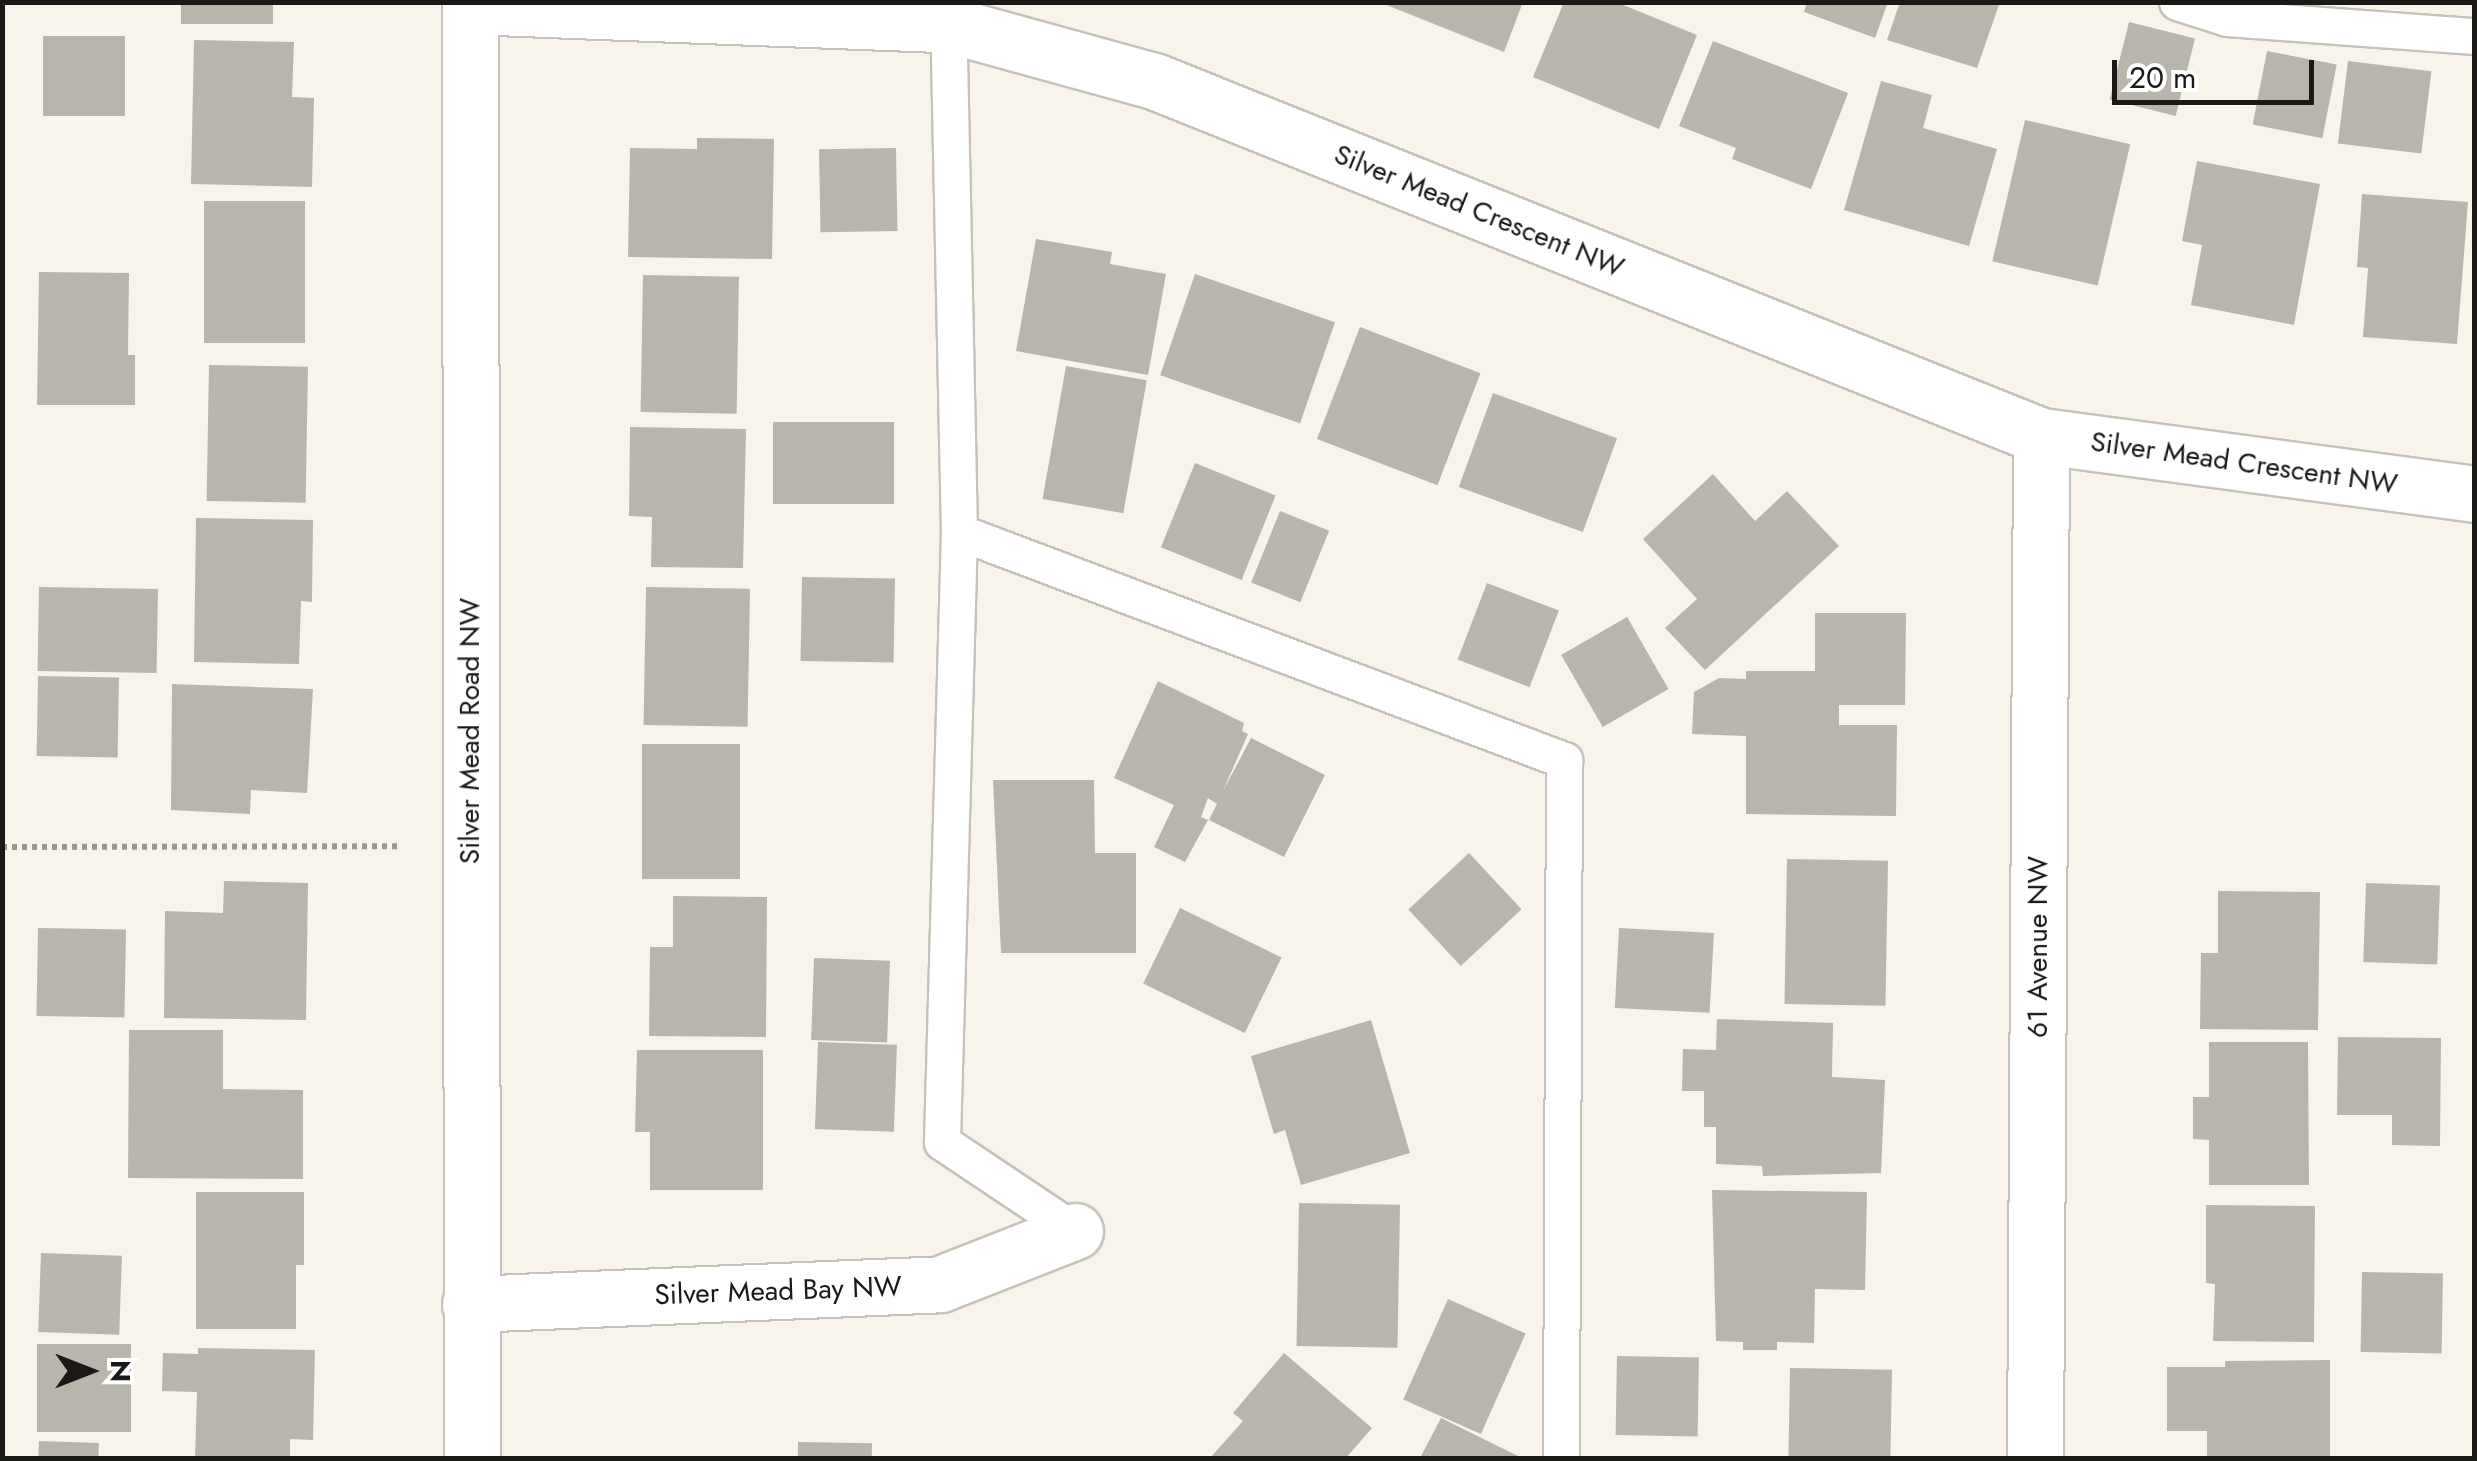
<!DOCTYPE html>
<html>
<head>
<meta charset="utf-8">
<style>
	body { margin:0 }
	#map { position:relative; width:2477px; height:1461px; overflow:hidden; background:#f8f4ec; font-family:Jost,sans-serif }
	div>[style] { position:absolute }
	.building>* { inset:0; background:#b8b5ac; transform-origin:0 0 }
	.path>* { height:6px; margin-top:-3px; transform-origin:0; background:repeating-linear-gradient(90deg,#9a9791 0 5px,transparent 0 10px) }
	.roads { filter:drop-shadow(2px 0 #c5c2b9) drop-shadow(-2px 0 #c5c2b9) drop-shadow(0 2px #c5c2b9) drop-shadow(0 -2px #c5c2b9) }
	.lane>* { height:35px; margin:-17.5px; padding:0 17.5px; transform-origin:17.5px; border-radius:17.5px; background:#fff }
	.street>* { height:55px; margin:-27.5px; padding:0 27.5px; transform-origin:27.5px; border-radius:27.5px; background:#fff }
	span { translate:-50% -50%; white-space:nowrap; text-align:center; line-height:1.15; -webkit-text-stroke:10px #fff; paint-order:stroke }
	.street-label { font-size:28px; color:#1a1916 }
	.frame { position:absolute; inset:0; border:5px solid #1a1916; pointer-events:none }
	.north { position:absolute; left:40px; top:1321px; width:100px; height:100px; -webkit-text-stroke:8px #fff; paint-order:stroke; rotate:90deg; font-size:28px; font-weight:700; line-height:40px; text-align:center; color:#1a1916 }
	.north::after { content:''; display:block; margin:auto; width:35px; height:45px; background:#1a1916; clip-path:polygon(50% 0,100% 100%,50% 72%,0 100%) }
	.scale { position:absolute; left:2112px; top:60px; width:202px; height:45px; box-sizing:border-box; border:5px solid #1a1916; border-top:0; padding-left:12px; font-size:30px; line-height:35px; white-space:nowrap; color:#1a1916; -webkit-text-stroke:8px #fff; paint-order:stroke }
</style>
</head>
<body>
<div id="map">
	<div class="building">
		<div style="left:181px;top:2px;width:92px;height:22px"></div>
		<div style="clip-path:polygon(1379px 2px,1523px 2px,1504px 52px)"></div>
		<div style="clip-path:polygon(1564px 2px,1616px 2px,1697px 35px,1659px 129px,1533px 77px)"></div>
		<div style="clip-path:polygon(1807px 2px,1888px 2px,1875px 38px,1804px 12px)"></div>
		<div style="clip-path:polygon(1900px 2px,2000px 2px,1977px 68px,1887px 40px)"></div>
		<div style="left:2129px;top:22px;width:68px;height:80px;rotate:14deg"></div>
		<div style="left:43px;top:36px;width:82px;height:80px"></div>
		<div style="clip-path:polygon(194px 40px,294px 42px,292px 97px,314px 98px,312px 187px,191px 184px)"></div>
		<div style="clip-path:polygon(1713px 41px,1848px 93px,1811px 189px,1732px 159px,1736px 148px,1679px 126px)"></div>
		<div style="left:2267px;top:51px;width:71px;height:75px;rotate:11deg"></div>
		<div style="left:2348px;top:61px;width:84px;height:83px;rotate:7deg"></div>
		<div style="clip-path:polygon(1881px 81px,1932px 95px,1923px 128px,1997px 149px,1969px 246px,1844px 210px)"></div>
		<div style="left:2025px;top:120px;width:108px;height:145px;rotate:13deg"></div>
		<div style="clip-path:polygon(697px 138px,774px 139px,772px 259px,628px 257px,630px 148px,697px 149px)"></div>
		<div style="left:896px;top:148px;width:83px;height:77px;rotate:89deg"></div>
		<div style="clip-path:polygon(2197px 161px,2320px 184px,2294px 325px,2191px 305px,2202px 245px,2182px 241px)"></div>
		<div style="clip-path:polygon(2362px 194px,2468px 202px,2457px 344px,2363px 337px,2368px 268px,2357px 267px)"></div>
		<div style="left:204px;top:201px;width:101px;height:142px"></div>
		<div style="clip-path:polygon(1036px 239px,1112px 252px,1110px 264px,1166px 274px,1148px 375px,1016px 351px)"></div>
		<div style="clip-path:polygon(39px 272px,129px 273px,128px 355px,135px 355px,135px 405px,37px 405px)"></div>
		<div style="left:1195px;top:274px;width:148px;height:107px;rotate:19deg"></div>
		<div style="left:643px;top:275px;width:96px;height:137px;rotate:1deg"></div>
		<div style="left:1360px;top:327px;width:129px;height:120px;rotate:21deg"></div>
		<div style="left:209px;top:365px;width:99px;height:136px;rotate:1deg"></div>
		<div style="left:1066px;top:366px;width:82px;height:135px;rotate:10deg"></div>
		<div style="left:1493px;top:393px;width:132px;height:100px;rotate:20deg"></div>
		<div style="left:773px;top:422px;width:121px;height:82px"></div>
		<div style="clip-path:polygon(630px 427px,746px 429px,743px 568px,651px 567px,652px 517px,629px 516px)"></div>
		<div style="left:1195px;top:463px;width:87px;height:91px;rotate:22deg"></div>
		<div style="clip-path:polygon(1713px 474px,1755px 521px,1787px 491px,1839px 546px,1705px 670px,1665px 628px,1697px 599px,1643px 539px)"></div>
		<div style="left:1280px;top:511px;width:53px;height:77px;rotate:22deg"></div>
		<div style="clip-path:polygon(196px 518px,313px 520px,312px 602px,301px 601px,299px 664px,194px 662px)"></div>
		<div style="left:802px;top:577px;width:93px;height:84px;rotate:1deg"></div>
		<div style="left:1487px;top:583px;width:77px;height:82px;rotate:21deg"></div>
		<div style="left:39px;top:587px;width:119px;height:84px;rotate:1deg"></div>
		<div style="left:646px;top:587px;width:104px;height:138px;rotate:1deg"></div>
		<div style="clip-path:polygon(1815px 613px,1906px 613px,1905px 705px,1839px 705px,1839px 725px,1897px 725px,1896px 816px,1746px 814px,1746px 736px,1692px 734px,1694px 692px,1719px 678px,1746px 679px,1746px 671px,1815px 671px)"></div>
		<div style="left:1627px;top:617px;width:83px;height:76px;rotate:60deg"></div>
		<div style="left:38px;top:676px;width:81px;height:80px;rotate:1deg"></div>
		<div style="clip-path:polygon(1158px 681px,1244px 723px,1242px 731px,1248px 734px,1223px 791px,1251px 738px,1325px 775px,1284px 857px,1209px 820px,1217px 804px,1208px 798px,1201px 817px,1208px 820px,1185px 862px,1154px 847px,1174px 805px,1114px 778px)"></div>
		<div style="clip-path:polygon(172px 684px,313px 689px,307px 793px,251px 790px,250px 814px,171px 810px)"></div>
		<div style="left:642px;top:744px;width:98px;height:135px"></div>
		<div style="clip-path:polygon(993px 780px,1094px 780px,1095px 853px,1136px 853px,1136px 953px,1001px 953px)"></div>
		<div style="left:1469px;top:853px;width:77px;height:83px;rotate:47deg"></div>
		<div style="left:1787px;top:859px;width:101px;height:145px;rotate:1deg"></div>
		<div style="clip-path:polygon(224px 881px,308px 883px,306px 1020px,164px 1018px,165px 911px,223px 913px)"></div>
		<div style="left:2366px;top:883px;width:74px;height:79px;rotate:2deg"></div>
		<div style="clip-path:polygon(2218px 891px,2320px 892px,2318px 1030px,2200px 1029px,2201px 953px,2218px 953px)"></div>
		<div style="clip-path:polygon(673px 896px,767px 897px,766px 1037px,649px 1036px,650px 947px,673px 947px)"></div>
		<div style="left:1180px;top:908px;width:113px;height:84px;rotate:26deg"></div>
		<div style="left:38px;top:928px;width:88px;height:88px;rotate:1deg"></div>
		<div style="left:1619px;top:928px;width:95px;height:80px;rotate:3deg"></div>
		<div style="left:814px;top:958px;width:76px;height:82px;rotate:2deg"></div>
		<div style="clip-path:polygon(1717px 1019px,1833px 1023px,1832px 1077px,1885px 1080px,1881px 1173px,1763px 1176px,1762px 1166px,1716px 1164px,1716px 1127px,1704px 1127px,1704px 1091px,1682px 1091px,1683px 1049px,1716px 1050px)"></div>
		<div style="clip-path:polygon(1371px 1020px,1410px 1153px,1301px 1185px,1285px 1130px,1274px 1134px,1251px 1056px)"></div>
		<div style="clip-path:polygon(129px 1030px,223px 1030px,223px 1089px,303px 1090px,303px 1179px,128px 1178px)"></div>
		<div style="clip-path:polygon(2338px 1037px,2441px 1038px,2440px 1146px,2392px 1145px,2392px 1115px,2337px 1115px)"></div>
		<div style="left:818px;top:1042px;width:79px;height:87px;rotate:2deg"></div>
		<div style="clip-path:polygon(2209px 1042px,2308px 1042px,2309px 1185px,2209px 1185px,2209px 1140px,2193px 1139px,2193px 1097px,2209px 1097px)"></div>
		<div style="clip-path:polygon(637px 1050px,763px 1050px,763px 1190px,650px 1190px,650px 1132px,635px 1132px)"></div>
		<div style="clip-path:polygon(1712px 1190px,1867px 1192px,1865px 1290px,1815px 1289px,1814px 1343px,1777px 1342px,1777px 1350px,1743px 1350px,1743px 1342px,1716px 1341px)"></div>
		<div style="clip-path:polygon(196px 1192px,304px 1192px,304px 1265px,296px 1265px,296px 1329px,196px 1329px)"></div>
		<div style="left:1299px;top:1203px;width:101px;height:143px;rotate:1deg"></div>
		<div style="clip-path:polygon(2206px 1205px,2315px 1206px,2314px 1342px,2213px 1341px,2215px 1284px,2206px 1283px)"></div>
		<div style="left:41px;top:1253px;width:81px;height:79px;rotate:2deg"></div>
		<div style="left:2362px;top:1272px;width:81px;height:80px;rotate:1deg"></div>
		<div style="left:1448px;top:1299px;width:85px;height:110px;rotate:24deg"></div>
		<div style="left:131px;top:1344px;width:88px;height:94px;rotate:90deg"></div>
		<div style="clip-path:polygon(198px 1348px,315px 1350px,313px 1440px,290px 1439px,290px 1458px,195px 1458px,197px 1392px,162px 1391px,163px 1353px,198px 1354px)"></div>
		<div style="clip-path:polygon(1284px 1353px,1372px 1428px,1346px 1458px,1210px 1458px,1243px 1421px,1233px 1413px)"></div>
		<div style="left:1617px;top:1356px;width:82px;height:79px;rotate:1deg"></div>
		<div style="clip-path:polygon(2330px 1360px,2330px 1458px,2207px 1458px,2207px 1431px,2167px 1431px,2167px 1367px,2225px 1367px,2225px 1361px)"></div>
		<div style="left:1790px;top:1368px;width:102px;height:90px;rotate:1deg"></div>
		<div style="clip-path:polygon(1441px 1418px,1518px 1456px,1517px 1458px,1420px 1458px)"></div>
		<div style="left:39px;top:1441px;width:60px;height:17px;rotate:2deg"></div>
		<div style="left:798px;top:1442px;width:74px;height:16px;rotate:1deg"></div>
	</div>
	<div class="path">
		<div style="left:2px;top:847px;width:400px;rotate:-0.1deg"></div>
	</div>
	<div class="roads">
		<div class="lane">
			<div style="left:2177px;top:2px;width:52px;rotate:17.7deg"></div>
			<div style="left:2227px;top:18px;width:248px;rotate:4.2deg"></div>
			<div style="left:948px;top:8px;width:524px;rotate:88.8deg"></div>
			<div style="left:959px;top:532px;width:610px;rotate:91.6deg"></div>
			<div style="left:942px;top:1142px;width:160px;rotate:33.8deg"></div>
			<div style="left:959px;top:532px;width:647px;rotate:20.65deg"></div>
			<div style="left:1564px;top:760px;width:698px;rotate:90.25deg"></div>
		</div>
		<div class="street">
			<div style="left:470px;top:2px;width:1456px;rotate:89.92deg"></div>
			<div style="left:470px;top:6px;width:477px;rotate:2.2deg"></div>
			<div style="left:947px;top:24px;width:215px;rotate:15.4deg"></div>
			<div style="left:1154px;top:81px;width:955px;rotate:21.81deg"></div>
			<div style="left:2041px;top:436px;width:437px;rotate:7.6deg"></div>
			<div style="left:470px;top:1304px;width:470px;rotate:-2.4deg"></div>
			<div style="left:940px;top:1284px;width:145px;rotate:-21.4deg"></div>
			<div style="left:2035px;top:1458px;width:1022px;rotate:-89.66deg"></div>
		</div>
	</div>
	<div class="street-label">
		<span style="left:1479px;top:211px;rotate:22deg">Silver Mead Crescent NW</span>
		<span style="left:2244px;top:463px;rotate:8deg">Silver Mead Crescent NW</span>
		<span style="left:470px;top:731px;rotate:-90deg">Silver Mead Road NW</span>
		<span style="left:2038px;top:947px;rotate:-90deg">61 Avenue NW</span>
		<span style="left:778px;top:1291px;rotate:-2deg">Silver Mead Bay NW</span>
	</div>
	<div class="frame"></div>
	<div class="north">N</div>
	<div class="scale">20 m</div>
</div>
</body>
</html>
